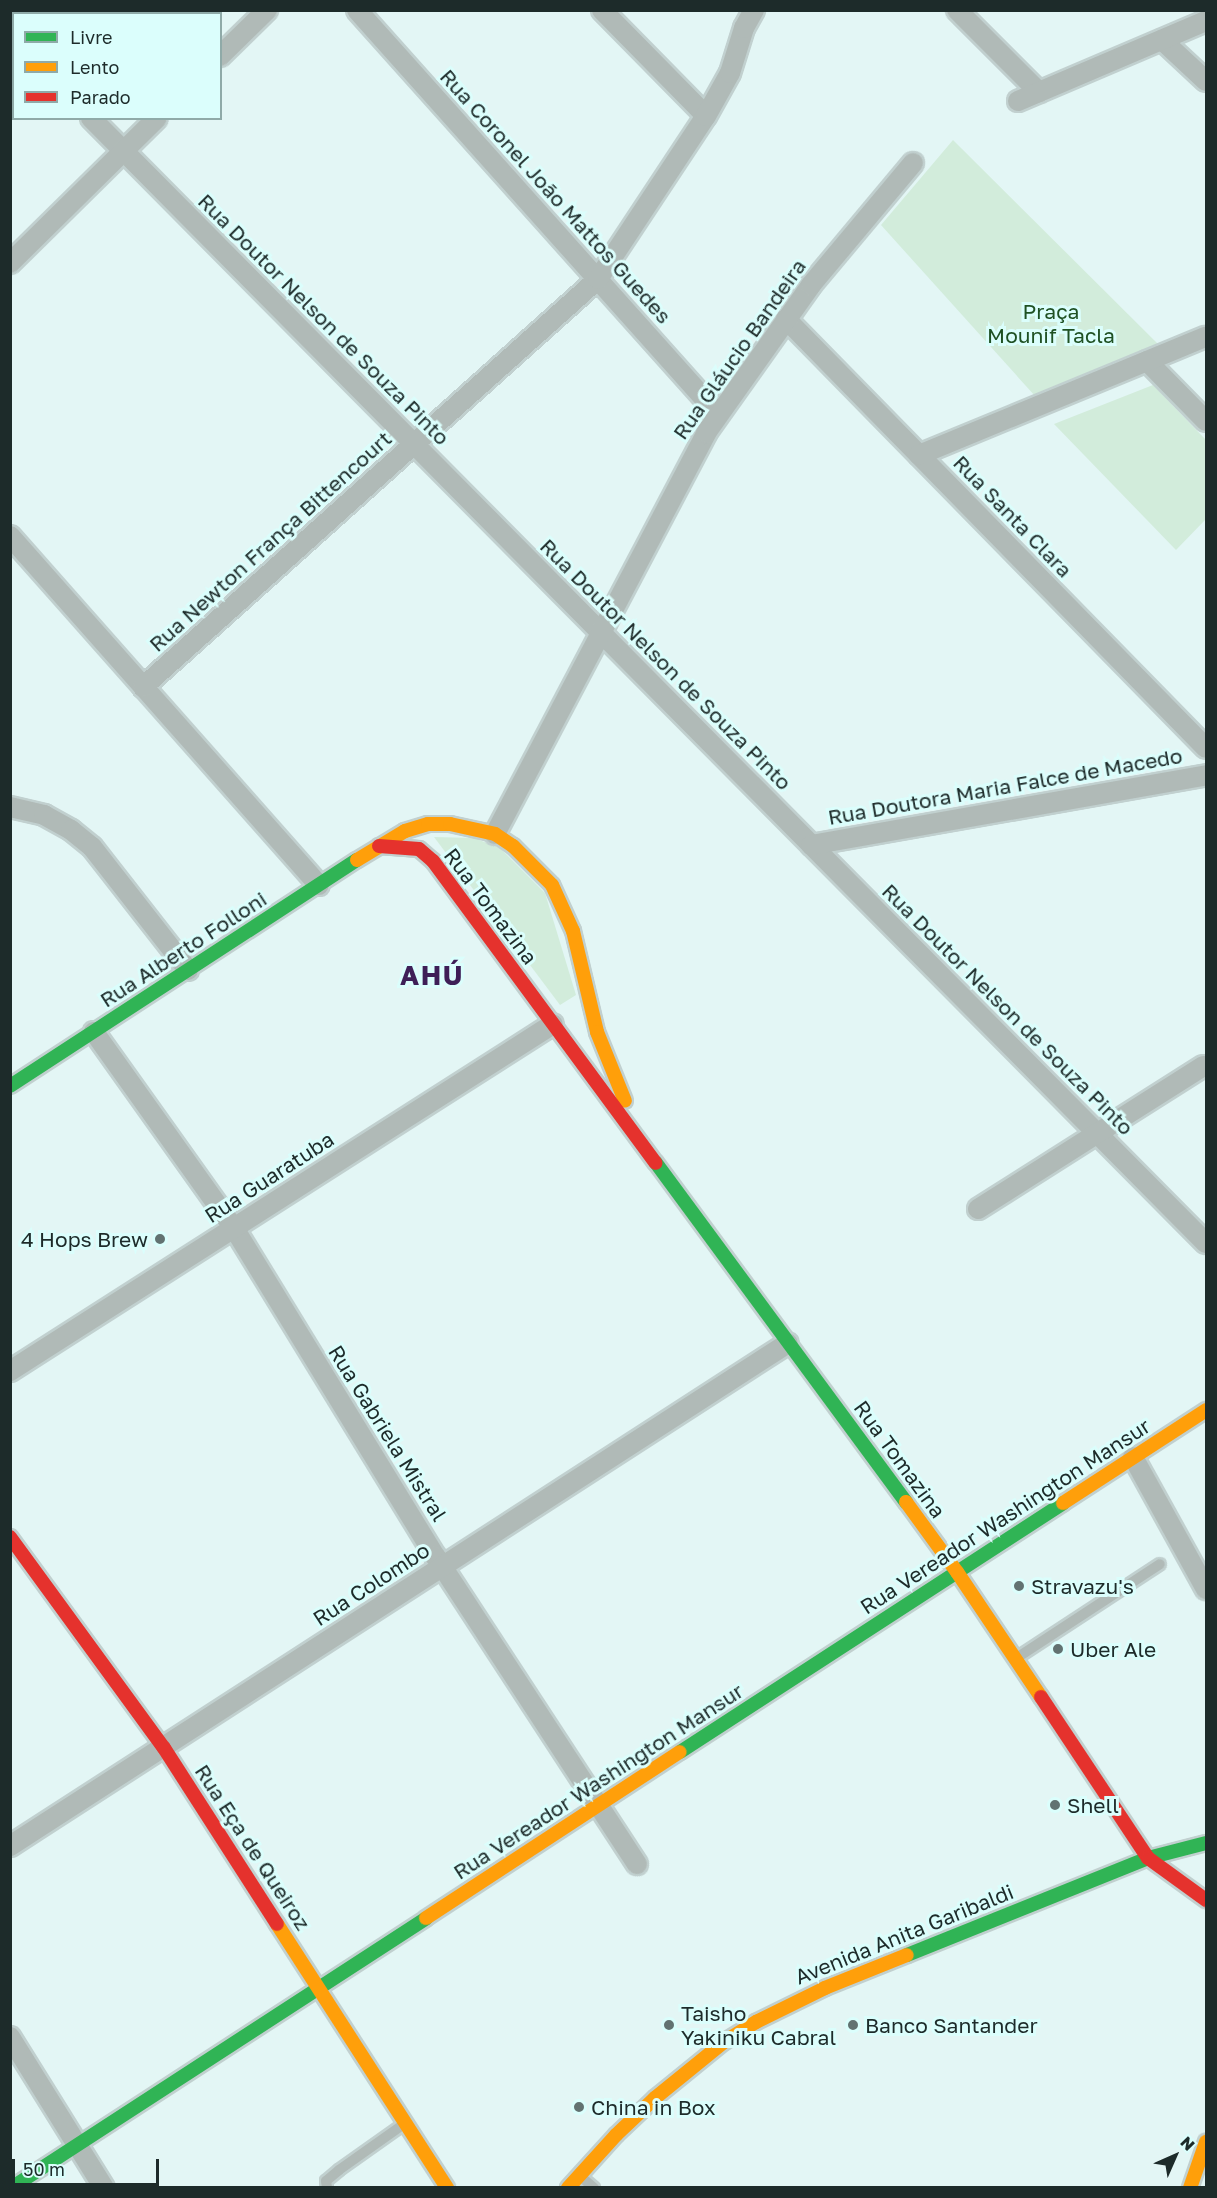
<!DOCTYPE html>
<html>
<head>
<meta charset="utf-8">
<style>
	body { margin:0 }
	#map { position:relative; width:1217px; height:2198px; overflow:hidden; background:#e3f6f5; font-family:"Golos Text",sans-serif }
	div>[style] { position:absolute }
	.green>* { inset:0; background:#d2ecdb }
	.roads { filter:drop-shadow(2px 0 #c1d0cf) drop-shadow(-2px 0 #c1d0cf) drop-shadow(0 2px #c1d0cf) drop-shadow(0 -2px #c1d0cf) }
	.lane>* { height:10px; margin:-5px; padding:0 5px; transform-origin:5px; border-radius:5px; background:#b0bab7 }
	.street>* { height:20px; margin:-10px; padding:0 10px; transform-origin:10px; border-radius:10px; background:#b0bab7 }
	.fast>* { height:14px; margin:-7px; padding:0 7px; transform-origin:7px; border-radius:7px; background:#30b455 }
	.slow>* { height:14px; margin:-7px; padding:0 7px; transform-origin:7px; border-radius:7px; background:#ff9f0a }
	.jam>* { height:14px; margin:-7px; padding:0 7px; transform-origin:7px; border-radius:7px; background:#e5322d }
	.dots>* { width:16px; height:16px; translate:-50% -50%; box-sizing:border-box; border:3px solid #dbfefc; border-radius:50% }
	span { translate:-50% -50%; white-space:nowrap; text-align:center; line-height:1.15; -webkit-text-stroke:6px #dbfefc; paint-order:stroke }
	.street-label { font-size:21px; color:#1d2b2a }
	.park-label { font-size:21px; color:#1f5123 }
	.poi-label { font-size:21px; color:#1d2b2a }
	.right { translate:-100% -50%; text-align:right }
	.left { translate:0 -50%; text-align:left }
	.district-label { font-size:27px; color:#3e1f57; font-weight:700; letter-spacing:1.5px }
	.frame { position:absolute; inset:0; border:12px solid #1d2b2a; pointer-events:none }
	.legend { position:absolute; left:12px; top:12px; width:210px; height:108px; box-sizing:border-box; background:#dbfefc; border:2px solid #8faaa8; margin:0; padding:8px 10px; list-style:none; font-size:18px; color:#1d2b2a }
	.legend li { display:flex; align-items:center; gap:12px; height:30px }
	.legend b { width:30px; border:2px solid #8faaa8 }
	.north { position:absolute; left:1145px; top:2126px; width:60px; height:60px; -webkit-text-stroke:4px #dbfefc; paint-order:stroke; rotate:45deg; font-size:16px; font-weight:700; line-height:24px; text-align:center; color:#1d2b2a }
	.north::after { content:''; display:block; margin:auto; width:21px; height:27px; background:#1d2b2a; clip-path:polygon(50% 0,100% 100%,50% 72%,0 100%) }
	.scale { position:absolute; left:12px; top:2159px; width:147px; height:27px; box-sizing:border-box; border:3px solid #1d2b2a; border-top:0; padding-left:8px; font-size:18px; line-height:21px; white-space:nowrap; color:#1d2b2a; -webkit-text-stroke:4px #dbfefc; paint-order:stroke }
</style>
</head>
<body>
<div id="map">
	<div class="green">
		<div style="clip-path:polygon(953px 140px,1159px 345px,1035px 396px,881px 225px)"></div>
		<div style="clip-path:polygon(1153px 385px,1206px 440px,1206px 519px,1176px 550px,1054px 424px)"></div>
		<div style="clip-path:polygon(434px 837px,474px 838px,500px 848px,545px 893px,576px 995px,560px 1005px)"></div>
	</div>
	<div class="roads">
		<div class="lane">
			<div style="left:1015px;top:1659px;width:173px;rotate:-33.2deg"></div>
			<div style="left:579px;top:2175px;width:20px;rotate:41deg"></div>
			<div style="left:327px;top:2188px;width:7px;rotate:-98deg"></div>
			<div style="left:326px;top:2181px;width:17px;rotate:-40deg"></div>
			<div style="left:339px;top:2170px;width:80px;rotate:-35.3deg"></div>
		</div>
		<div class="street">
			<div style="left:357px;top:10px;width:542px;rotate:48.22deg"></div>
			<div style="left:602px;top:10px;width:148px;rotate:45.5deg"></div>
			<div style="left:957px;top:10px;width:116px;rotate:45deg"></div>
			<div style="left:10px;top:37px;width:5px;rotate:37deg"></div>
			<div style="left:1162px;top:40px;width:60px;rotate:43deg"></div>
			<div style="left:220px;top:56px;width:66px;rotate:-44.4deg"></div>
			<div style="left:1018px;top:101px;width:204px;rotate:-23.1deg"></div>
			<div style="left:91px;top:118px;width:1584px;rotate:45.26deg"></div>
			<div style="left:10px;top:263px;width:206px;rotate:-44.6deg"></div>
			<div style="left:786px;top:319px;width:600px;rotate:45.61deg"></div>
			<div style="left:1147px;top:361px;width:84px;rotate:45.5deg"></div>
			<div style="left:919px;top:455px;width:310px;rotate:-22.4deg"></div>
			<div style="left:10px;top:536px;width:466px;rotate:48.5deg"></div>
			<div style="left:143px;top:687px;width:611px;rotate:-41.88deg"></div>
			<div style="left:598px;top:279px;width:196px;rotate:-56.5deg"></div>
			<div style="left:706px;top:116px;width:49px;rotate:-60.8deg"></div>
			<div style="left:730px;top:73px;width:47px;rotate:-72.7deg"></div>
			<div style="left:744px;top:28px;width:21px;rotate:-61deg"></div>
			<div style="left:10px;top:807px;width:35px;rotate:13deg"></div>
			<div style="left:44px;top:815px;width:31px;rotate:29deg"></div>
			<div style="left:71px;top:830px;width:27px;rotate:39deg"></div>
			<div style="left:92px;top:847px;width:156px;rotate:52deg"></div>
			<div style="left:495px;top:834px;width:453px;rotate:-62.2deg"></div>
			<div style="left:706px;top:433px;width:181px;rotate:-54.6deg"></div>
			<div style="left:811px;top:285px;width:159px;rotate:-50.1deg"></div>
			<div style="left:811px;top:845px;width:401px;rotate:-10deg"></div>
			<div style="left:94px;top:1032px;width:241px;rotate:54.5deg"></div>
			<div style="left:234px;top:1228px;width:386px;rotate:58.5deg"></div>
			<div style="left:436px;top:1557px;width:367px;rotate:56.8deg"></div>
			<div style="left:978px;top:1209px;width:267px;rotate:-32.4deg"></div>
			<div style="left:10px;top:1371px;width:644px;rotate:-32.58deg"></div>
			<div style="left:1133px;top:1457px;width:151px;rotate:61.1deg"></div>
			<div style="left:10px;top:1846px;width:926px;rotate:-32.88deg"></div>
			<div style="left:10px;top:2037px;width:178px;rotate:58.1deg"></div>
		</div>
		<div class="fast">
			<div style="left:10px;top:1086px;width:414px;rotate:-33.1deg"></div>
			<div style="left:656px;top:1163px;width:421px;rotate:53.6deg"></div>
			<div style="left:680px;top:1752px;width:457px;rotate:-33deg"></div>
			<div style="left:907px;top:1955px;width:260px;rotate:-21.9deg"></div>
			<div style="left:1148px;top:1858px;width:60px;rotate:-14.5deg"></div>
			<div style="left:11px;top:2188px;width:495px;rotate:-33deg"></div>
		</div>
		<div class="slow">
			<div style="left:357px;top:860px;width:56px;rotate:-31.1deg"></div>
			<div style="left:405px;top:831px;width:24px;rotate:-17deg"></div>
			<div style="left:428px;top:824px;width:22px"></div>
			<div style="left:450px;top:824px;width:46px;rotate:12.5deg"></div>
			<div style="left:495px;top:834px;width:22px;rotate:34deg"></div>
			<div style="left:513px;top:846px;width:55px;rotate:45deg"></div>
			<div style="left:552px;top:885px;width:51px;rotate:65.5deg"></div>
			<div style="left:573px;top:931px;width:104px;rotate:76.6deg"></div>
			<div style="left:597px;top:1032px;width:74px;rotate:67.9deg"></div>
			<div style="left:906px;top:1502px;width:87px;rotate:53.9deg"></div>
			<div style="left:957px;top:1572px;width:151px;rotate:56.1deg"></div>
			<div style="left:1063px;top:1503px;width:171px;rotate:-33deg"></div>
			<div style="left:426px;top:1918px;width:303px;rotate:-33.2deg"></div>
			<div style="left:277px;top:1924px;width:314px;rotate:57.2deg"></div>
			<div style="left:568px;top:2188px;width:72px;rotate:-47.8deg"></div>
			<div style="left:616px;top:2135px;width:54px;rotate:-43.5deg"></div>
			<div style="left:655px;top:2098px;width:89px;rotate:-39.1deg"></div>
			<div style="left:724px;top:2042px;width:38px;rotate:-32deg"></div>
			<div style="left:756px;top:2022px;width:77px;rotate:-26.2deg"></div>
			<div style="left:825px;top:1988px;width:88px;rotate:-21.9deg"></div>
			<div style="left:1190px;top:2188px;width:49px;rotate:-70.8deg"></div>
		</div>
		<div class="jam">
			<div style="left:379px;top:846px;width:40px;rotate:4.3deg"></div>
			<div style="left:419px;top:849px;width:18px;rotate:41deg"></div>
			<div style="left:433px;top:861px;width:375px;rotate:53.6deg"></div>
			<div style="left:10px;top:1537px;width:261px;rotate:53.9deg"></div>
			<div style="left:164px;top:1748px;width:209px;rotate:57.3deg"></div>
			<div style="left:1041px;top:1697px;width:193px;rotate:56.4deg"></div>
			<div style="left:1148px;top:1858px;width:72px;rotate:35.9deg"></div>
		</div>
	</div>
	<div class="dots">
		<div style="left:160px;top:1239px;background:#627271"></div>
		<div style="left:1019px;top:1586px;background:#627271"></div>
		<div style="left:1058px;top:1649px;background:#627271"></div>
		<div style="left:1055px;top:1805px;background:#627271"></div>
		<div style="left:669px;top:2025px;background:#627271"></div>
		<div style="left:853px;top:2025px;background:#627271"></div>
		<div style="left:579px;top:2107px;background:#627271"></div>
	</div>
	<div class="street-label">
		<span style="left:556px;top:196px;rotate:48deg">Rua Coronel João Mattos Guedes</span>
		<span style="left:324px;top:319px;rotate:45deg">Rua Doutor Nelson de Souza Pinto</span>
		<span style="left:739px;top:349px;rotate:-55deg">Rua Gláucio Bandeira</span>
		<span style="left:1013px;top:516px;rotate:46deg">Rua Santa Clara</span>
		<span style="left:270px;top:541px;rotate:-42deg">Rua Newton França Bittencourt</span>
		<span style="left:666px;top:664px;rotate:45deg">Rua Doutor Nelson de Souza Pinto</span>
		<span style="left:1005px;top:786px;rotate:-10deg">Rua Doutora Maria Falce de Macedo</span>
		<span style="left:491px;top:906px;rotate:53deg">Rua Tomazina</span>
		<span style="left:183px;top:949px;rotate:-33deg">Rua Alberto Folloni</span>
		<span style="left:1008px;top:1009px;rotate:45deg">Rua Doutor Nelson de Souza Pinto</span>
		<span style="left:269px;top:1177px;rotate:-33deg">Rua Guaratuba</span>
		<span style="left:388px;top:1433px;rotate:58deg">Rua Gabriela Mistral</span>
		<span style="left:900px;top:1459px;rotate:54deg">Rua Tomazina</span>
		<span style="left:1005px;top:1516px;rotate:-33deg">Rua Vereador Washington Mansur</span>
		<span style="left:371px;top:1584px;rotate:-33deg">Rua Colombo</span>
		<span style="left:598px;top:1781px;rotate:-33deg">Rua Vereador Washington Mansur</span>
		<span style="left:253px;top:1847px;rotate:57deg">Rua Eça de Queiroz</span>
		<span style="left:904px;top:1934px;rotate:-22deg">Avenida Anita Garibaldi</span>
	</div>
	<div class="park-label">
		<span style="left:1051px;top:323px">Praça<br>Mounif Tacla</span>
	</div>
	<div class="poi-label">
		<span class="right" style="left:148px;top:1239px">4 Hops Brew</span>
		<span class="left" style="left:1031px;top:1586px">Stravazu's</span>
		<span class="left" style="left:1070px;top:1649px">Uber Ale</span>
		<span class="left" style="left:1067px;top:1805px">Shell</span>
		<span class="left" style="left:681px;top:2025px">Taisho<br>Yakiniku Cabral</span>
		<span class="left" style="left:865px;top:2025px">Banco Santander</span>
		<span class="left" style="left:591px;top:2107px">China in Box</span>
	</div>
	<div class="district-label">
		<span style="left:432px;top:976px">AHÚ</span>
	</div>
	<div class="frame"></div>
	<ul class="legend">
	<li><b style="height:8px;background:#30b455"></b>Livre</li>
	<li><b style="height:8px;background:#ff9f0a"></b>Lento</li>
	<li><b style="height:8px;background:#e5322d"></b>Parado</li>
	</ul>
	<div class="north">N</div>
	<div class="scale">50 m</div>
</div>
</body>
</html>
